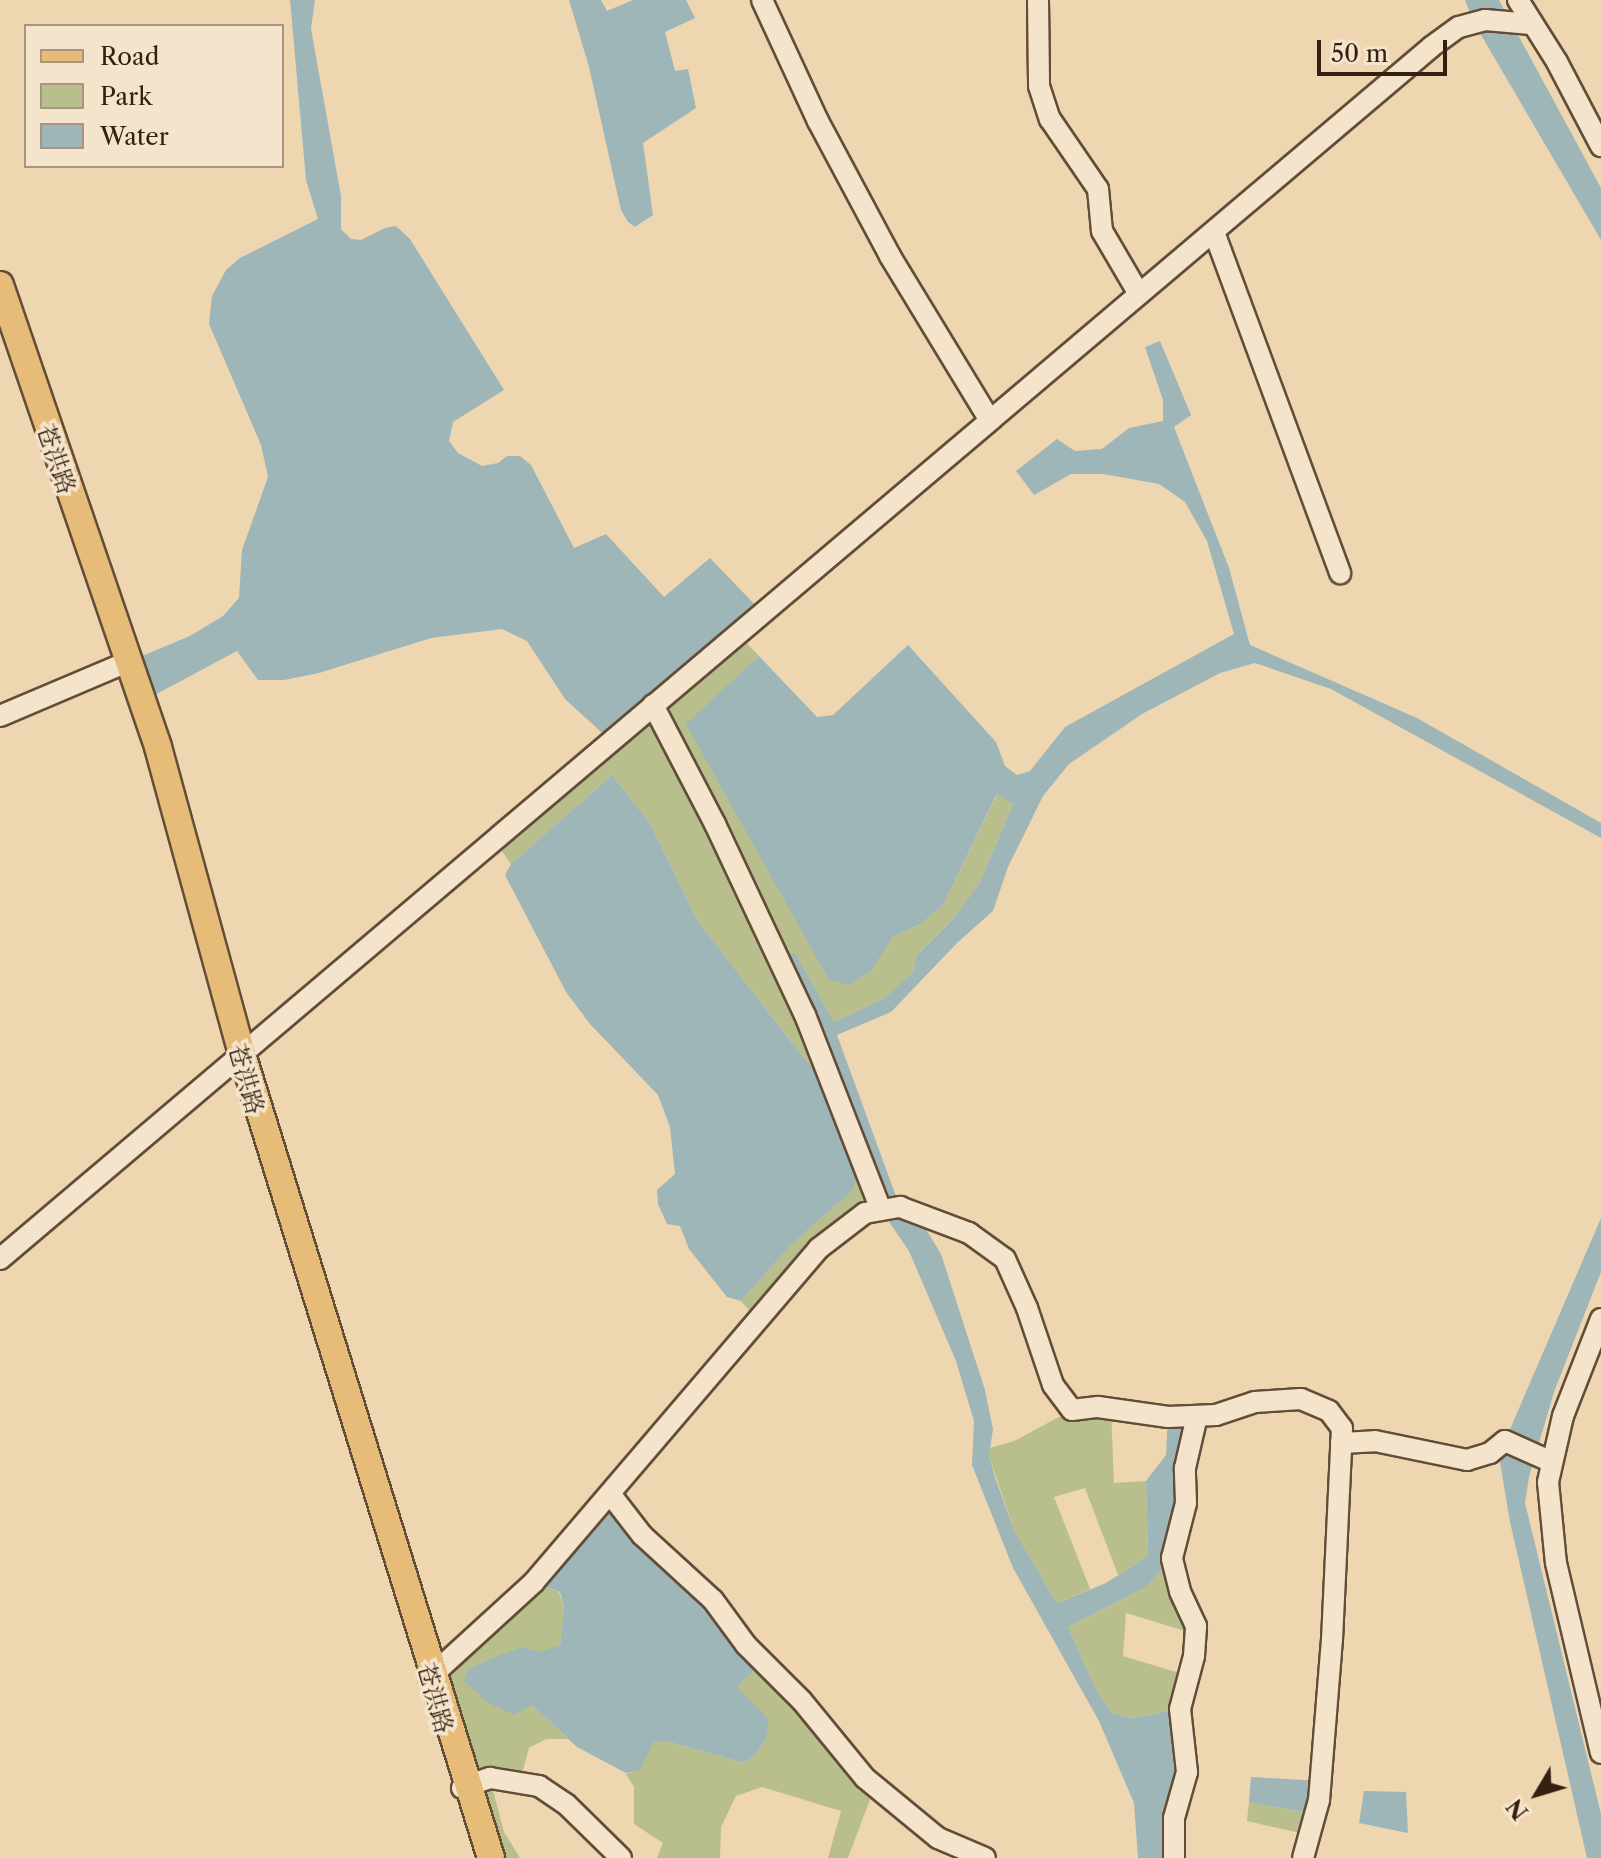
<!DOCTYPE html>
<html>
<head>
<meta charset="utf-8">
<style>
	body { margin:0 }
	#map { position:relative; width:1601px; height:1858px; overflow:hidden; background:#eed6b1; font-family:"Libre Caslon Text","Noto Serif SC",serif }
	div>[style] { position:absolute }
	.green>* { inset:0; background:#b8be8c }
	.water>* { inset:0; background:#9eb6b7 }
	.roads { filter:drop-shadow(2px 0 #624d38) drop-shadow(-2px 0 #624d38) drop-shadow(0 2px #624d38) drop-shadow(0 -2px #624d38) }
	.minor>* { height:20px; margin:-10px; padding:0 10px; transform-origin:10px; border-radius:10px; background:#f4e4cc }
	.major>* { height:26px; margin:-13px; padding:0 13px; transform-origin:13px; border-radius:13px; background:#e7bb78 }
	span { translate:-50% -50%; white-space:nowrap; text-align:center; line-height:1.15; -webkit-text-stroke:7px #f4e4cc; paint-order:stroke }
	.street-label { font-size:24px; color:#341f10 }
	.legend { position:absolute; left:24px; top:24px; width:260px; height:144px; box-sizing:border-box; background:#f4e4cc; border:2px solid #a79581; margin:0; padding:10px 14px; list-style:none; font-size:24px; color:#341f10 }
	.legend li { display:flex; align-items:center; gap:16px; height:40px }
	.legend b { width:40px; border:2px solid #a79581 }
	.north { position:absolute; left:1497px; top:1754px; width:80px; height:80px; -webkit-text-stroke:6px #f4e4cc; paint-order:stroke; rotate:232deg; font-size:22px; font-weight:700; line-height:32px; text-align:center; color:#341f10 }
	.north::after { content:''; display:block; margin:auto; width:28px; height:36px; background:#341f10; clip-path:polygon(50% 0,100% 100%,50% 72%,0 100%) }
	.scale { position:absolute; left:1317px; top:40px; width:130px; height:36px; box-sizing:border-box; border:4px solid #341f10; border-top:0; padding-left:10px; font-size:24px; line-height:28px; white-space:nowrap; color:#341f10; -webkit-text-stroke:6px #f4e4cc; paint-order:stroke }
</style>
</head>
<body>
<div id="map">
	<div class="green">
		<div style="clip-path:polygon(737px 633px,759px 656px,687px 725px,872px 970px,893px 937px,922px 923px,943px 905px,998px 793px,1013px 804px,980px 882px,954px 918px,916px 956px,914px 971px,883px 999px,834px 1022px,795px 954px,881px 1210px,865px 1213px,758px 1321px,741px 1301px,791px 1245px,853px 1190px,797px 1049px,697px 920px,650px 823px,612px 775px,511px 864px,494px 840px)"></div>
		<div style="clip-path:polygon(1111px 1409px,1114px 1483px,1146px 1481px,1148px 1556px,1118px 1575px,1085px 1488px,1054px 1497px,1090px 1589px,1057px 1603px,1014px 1530px,989px 1456px,990px 1448px,1014px 1441px,1072px 1410px)"></div>
		<div style="clip-path:polygon(1172px 1558px,1195px 1634px,1126px 1613px,1123px 1656px,1189px 1676px,1180px 1709px,1131px 1718px,1112px 1713px,1097px 1691px,1068px 1627px,1146px 1587px)"></div>
		<div style="clip-path:polygon(534px 1582px,559px 1592px,564px 1609px,560px 1645px,540px 1653px,532px 1705px,568px 1739px,546px 1739px,529px 1748px,520px 1781px,490px 1779px,504px 1832px,520px 1858px,485px 1858px,429px 1678px)"></div>
		<div style="clip-path:polygon(764px 1661px,875px 1786px,848px 1858px,828px 1858px,841px 1811px,762px 1787px,736px 1796px,721px 1827px,720px 1858px,657px 1858px,663px 1843px,634px 1824px,634px 1787px,626px 1774px,640px 1769px,652px 1743px,666px 1741px,744px 1763px,757px 1753px,766px 1739px,736px 1687px)"></div>
		<div style="clip-path:polygon(1249px 1802px,1315px 1814px,1309px 1835px,1247px 1821px)"></div>
	</div>
	<div class="water">
		<div style="clip-path:polygon(290px 0,315px 0,311px 29px,341px 196px,341px 229px,351px 239px,361px 240px,385px 228px,396px 226px,410px 239px,504px 390px,453px 422px,449px 441px,458px 453px,482px 466px,498px 463px,507px 456px,520px 456px,531px 465px,574px 548px,606px 534px,664px 597px,710px 558px,762px 612px,611px 741px,565px 699px,527px 641px,502px 629px,431px 638px,319px 673px,284px 680px,258px 680px,237px 651px,138px 704px,125px 663px,190px 636px,223px 616px,239px 598px,242px 550px,268px 477px,261px 445px,209px 324px,212px 296px,226px 270px,240px 258px,318px 219px,306px 180px)"></div>
		<div style="clip-path:polygon(569px 0,601px 0,607px 11px,633px 0,686px 0,695px 18px,665px 32px,675px 71px,688px 69px,696px 108px,643px 143px,653px 215px,635px 227px,628px 222px,621px 210px,589px 67px)"></div>
		<div style="clip-path:polygon(1465px 0,1499px 0,1601px 188px,1601px 240px,1474px 23px)"></div>
		<div style="clip-path:polygon(1160px 341px,1191px 415px,1174px 427px,1229px 568px,1250px 645px,1417px 718px,1601px 823px,1601px 838px,1331px 689px,1255px 663px,1220px 673px,1142px 714px,1069px 764px,1043px 796px,1008px 867px,993px 911px,958px 942px,891px 1012px,837px 1035px,900px 1207px,924px 1226px,941px 1254px,985px 1390px,993px 1429px,989px 1456px,996px 1480px,1014px 1530px,1057px 1603px,1106px 1583px,1148px 1556px,1146px 1481px,1166px 1455px,1168px 1417px,1197px 1416px,1172px 1558px,1146px 1587px,1068px 1627px,1097px 1691px,1112px 1713px,1131px 1718px,1180px 1709px,1174px 1858px,1138px 1858px,1134px 1803px,1099px 1721px,1013px 1568px,972px 1465px,974px 1421px,956px 1361px,909px 1251px,881px 1210px,780px 962px,795px 953px,834px 1022px,883px 999px,914px 971px,916px 956px,954px 918px,980px 882px,1013px 804px,997px 794px,943px 905px,922px 923px,893px 937px,872px 970px,849px 985px,829px 980px,686px 724px,759px 656px,817px 717px,833px 715px,908px 645px,996px 742px,1005px 766px,1017px 775px,1030px 771px,1065px 727px,1234px 634px,1207px 541px,1185px 502px,1159px 484px,1103px 474px,1071px 474px,1034px 495px,1016px 471px,1057px 439px,1075px 451px,1102px 449px,1129px 428px,1163px 421px,1163px 400px,1145px 347px)"></div>
		<div style="clip-path:polygon(612px 775px,650px 823px,697px 920px,817px 1075px,857px 1175px,853px 1190px,791px 1245px,741px 1301px,727px 1297px,689px 1249px,680px 1226px,667px 1224px,658px 1204px,657px 1190px,675px 1174px,670px 1127px,658px 1095px,590px 1024px,566px 992px,505px 875px,511px 864px)"></div>
		<div style="clip-path:polygon(1601px 1218px,1601px 1272px,1554px 1392px,1529px 1477px,1525px 1503px,1601px 1814px,1601px 1858px,1587px 1858px,1510px 1522px,1500px 1462px,1505px 1441px)"></div>
		<div style="clip-path:polygon(611px 1495px,764px 1661px,737px 1687px,768px 1719px,766px 1739px,757px 1753px,744px 1763px,666px 1741px,653px 1743px,640px 1770px,626px 1773px,577px 1747px,532px 1705px,514px 1715px,487px 1702px,464px 1681px,468px 1669px,500px 1655px,523px 1647px,540px 1652px,560px 1645px,564px 1609px,560px 1592px,534px 1582px)"></div>
		<div style="clip-path:polygon(1251px 1777px,1321px 1781px,1315px 1814px,1249px 1802px)"></div>
		<div style="clip-path:polygon(1364px 1791px,1406px 1792px,1408px 1833px,1359px 1823px)"></div>
	</div>
	<div class="roads">
		<div class="minor">
			<div style="left:762px;top:0;width:133px;rotate:65.2deg"></div>
			<div style="left:818px;top:121px;width:153px;rotate:61.9deg"></div>
			<div style="left:890px;top:256px;width:191px;rotate:58.7deg"></div>
			<div style="left:1038px;top:0;width:86px;rotate:89.3deg"></div>
			<div style="left:1039px;top:86px;width:35px;rotate:72deg"></div>
			<div style="left:1050px;top:119px;width:85px;rotate:55.6deg"></div>
			<div style="left:1098px;top:189px;width:42px;rotate:84.6deg"></div>
			<div style="left:1102px;top:231px;width:73px;rotate:59.6deg"></div>
			<div style="left:1518px;top:0;width:73px;rotate:57.8deg"></div>
			<div style="left:1557px;top:62px;width:95px;rotate:62.4deg"></div>
			<div style="left:1214px;top:232px;width:364px;rotate:69.7deg"></div>
			<div style="left:653px;top:705px;width:134px;rotate:62.5deg"></div>
			<div style="left:715px;top:824px;width:211px;rotate:64.8deg"></div>
			<div style="left:805px;top:1015px;width:209px;rotate:68.7deg"></div>
			<div style="left:0;top:716px;width:136px;rotate:-23deg"></div>
			<div style="left:0;top:1259px;width:1875px;rotate:-40.26deg"></div>
			<div style="left:1431px;top:47px;width:34px;rotate:-36deg"></div>
			<div style="left:1459px;top:27px;width:27px;rotate:-15deg"></div>
			<div style="left:1485px;top:20px;width:46px;rotate:5deg"></div>
			<div style="left:1601px;top:1319px;width:104px;rotate:111.4deg"></div>
			<div style="left:1563px;top:1416px;width:68px;rotate:102.8deg"></div>
			<div style="left:1548px;top:1482px;width:81px;rotate:84.4deg"></div>
			<div style="left:1556px;top:1563px;width:195px;rotate:76.7deg"></div>
			<div style="left:1341px;top:1443px;width:34px;rotate:-3deg"></div>
			<div style="left:1375px;top:1441px;width:94px;rotate:11.7deg"></div>
			<div style="left:1467px;top:1460px;width:24px;rotate:-17deg"></div>
			<div style="left:1490px;top:1453px;width:19px;rotate:-39deg"></div>
			<div style="left:1505px;top:1441px;width:51px;rotate:24.1deg"></div>
			<div style="left:611px;top:1495px;width:51px;rotate:52.2deg"></div>
			<div style="left:642px;top:1535px;width:96px;rotate:42.5deg"></div>
			<div style="left:713px;top:1600px;width:56px;rotate:53.7deg"></div>
			<div style="left:746px;top:1645px;width:79px;rotate:45deg"></div>
			<div style="left:802px;top:1701px;width:99px;rotate:50.7deg"></div>
			<div style="left:865px;top:1778px;width:94px;rotate:39.4deg"></div>
			<div style="left:938px;top:1838px;width:51px;rotate:23.1deg"></div>
			<div style="left:429px;top:1678px;width:142px;rotate:-42.4deg"></div>
			<div style="left:534px;top:1582px;width:438px;rotate:-49.5deg"></div>
			<div style="left:818px;top:1249px;width:59px;rotate:-37.5deg"></div>
			<div style="left:865px;top:1213px;width:36px;rotate:-10deg"></div>
			<div style="left:900px;top:1207px;width:74px;rotate:20.6deg"></div>
			<div style="left:969px;top:1233px;width:44px;rotate:35.8deg"></div>
			<div style="left:1005px;top:1259px;width:54px;rotate:65.8deg"></div>
			<div style="left:1027px;top:1308px;width:81px;rotate:71.3deg"></div>
			<div style="left:1053px;top:1385px;width:31px;rotate:53deg"></div>
			<div style="left:1072px;top:1410px;width:26px;rotate:-7deg"></div>
			<div style="left:1098px;top:1407px;width:71px;rotate:8.1deg"></div>
			<div style="left:1168px;top:1417px;width:48px;rotate:-2.4deg"></div>
			<div style="left:1216px;top:1415px;width:41px;rotate:-18.4deg"></div>
			<div style="left:1255px;top:1402px;width:46px;rotate:-3.7deg"></div>
			<div style="left:1301px;top:1399px;width:30px;rotate:23deg"></div>
			<div style="left:1329px;top:1411px;width:21px;rotate:53deg"></div>
			<div style="left:1342px;top:1428px;width:211px;rotate:92.7deg"></div>
			<div style="left:1332px;top:1639px;width:162px;rotate:94.6deg"></div>
			<div style="left:1319px;top:1800px;width:60px;rotate:105.4deg"></div>
			<div style="left:462px;top:1788px;width:30px;rotate:-20deg"></div>
			<div style="left:490px;top:1778px;width:50px;rotate:9.3deg"></div>
			<div style="left:539px;top:1786px;width:32px;rotate:34deg"></div>
			<div style="left:566px;top:1804px;width:77px;rotate:44.5deg"></div>
			<div style="left:1174px;top:1858px;width:40px;rotate:-90deg"></div>
			<div style="left:1174px;top:1818px;width:48px;rotate:-74.2deg"></div>
			<div style="left:1187px;top:1772px;width:63px;rotate:-96.3deg"></div>
			<div style="left:1180px;top:1709px;width:55px;rotate:-75.2deg"></div>
			<div style="left:1194px;top:1656px;width:30px;rotate:-86deg"></div>
			<div style="left:1196px;top:1626px;width:38px;rotate:-115deg"></div>
			<div style="left:1180px;top:1591px;width:34px;rotate:-104deg"></div>
			<div style="left:1172px;top:1558px;width:57px;rotate:-75.7deg"></div>
			<div style="left:1186px;top:1503px;width:35px;rotate:-92deg"></div>
			<div style="left:1185px;top:1468px;width:53px;rotate:-77deg"></div>
		</div>
		<div class="major">
			<div style="left:0;top:285px;width:488px;rotate:71.1deg"></div>
			<div style="left:158px;top:747px;width:318px;rotate:74.7deg"></div>
			<div style="left:242px;top:1054px;width:842px;rotate:72.79deg"></div>
		</div>
	</div>
	<div class="street-label">
		<span style="left:56px;top:459px;rotate:71deg">苍洪路</span>
		<span style="left:246px;top:1079px;rotate:74deg">苍洪路</span>
		<span style="left:435px;top:1698px;rotate:74deg">苍洪路</span>
	</div>
	<ul class="legend">
	<li><b style="height:10px;background:#e7bb78"></b>Road</li>
	<li><b style="height:22px;background:#b8be8c"></b>Park</li>
	<li><b style="height:22px;background:#9eb6b7"></b>Water</li>
	</ul>
	<div class="north">N</div>
	<div class="scale">50 m</div>
</div>
</body>
</html>
